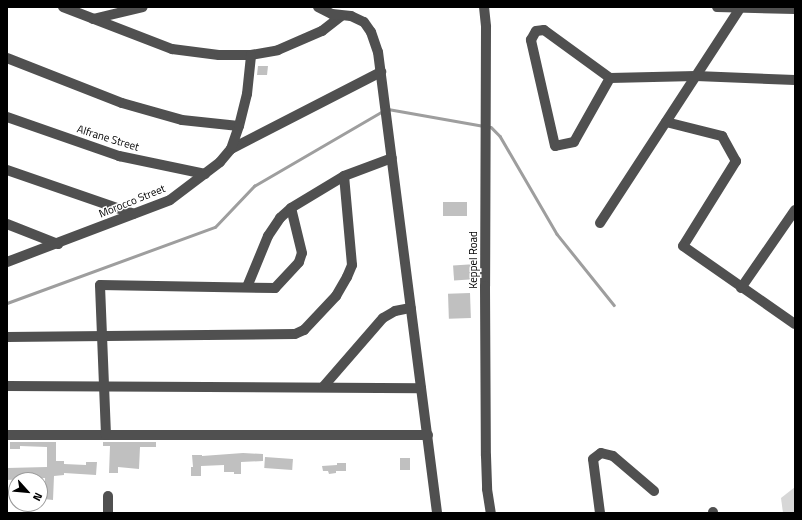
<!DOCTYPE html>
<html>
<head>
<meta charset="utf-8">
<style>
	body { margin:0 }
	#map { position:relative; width:802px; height:520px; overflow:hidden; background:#fff; font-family:"Titillium Web",sans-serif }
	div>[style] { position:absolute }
	.green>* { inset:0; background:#d7d7d7 }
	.stream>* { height:2.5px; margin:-1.25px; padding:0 1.25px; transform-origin:1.25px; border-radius:1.25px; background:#9e9e9e }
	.building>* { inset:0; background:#c0c0c0; transform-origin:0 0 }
	.minor>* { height:10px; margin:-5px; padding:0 5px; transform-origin:5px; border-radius:5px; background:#505050 }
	span { translate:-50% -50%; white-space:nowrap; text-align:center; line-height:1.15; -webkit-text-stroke:3px #fff; paint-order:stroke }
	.street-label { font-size:11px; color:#000 }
	.frame { position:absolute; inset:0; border:8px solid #000; pointer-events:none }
	.north { position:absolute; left:8px; top:472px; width:40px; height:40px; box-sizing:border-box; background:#fff; border:1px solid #999; border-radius:50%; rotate:117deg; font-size:11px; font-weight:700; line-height:16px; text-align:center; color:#000 }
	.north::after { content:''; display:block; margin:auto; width:14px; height:18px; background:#000; clip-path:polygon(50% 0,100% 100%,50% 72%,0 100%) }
</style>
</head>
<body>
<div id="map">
	<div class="green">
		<div style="clip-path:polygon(795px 487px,795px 513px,783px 513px,781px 498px)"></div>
	</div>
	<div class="stream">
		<div style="left:388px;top:109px;width:97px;rotate:10.1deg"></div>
		<div style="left:488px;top:127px;width:3px"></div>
		<div style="left:491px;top:127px;width:13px;rotate:45deg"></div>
		<div style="left:500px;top:136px;width:113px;rotate:59.8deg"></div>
		<div style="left:557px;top:234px;width:91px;rotate:51.2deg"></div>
		<div style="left:7px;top:303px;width:221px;rotate:-20.1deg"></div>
		<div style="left:215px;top:227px;width:57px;rotate:-46.4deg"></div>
		<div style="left:254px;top:186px;width:149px;rotate:-30.2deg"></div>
	</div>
	<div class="building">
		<div style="clip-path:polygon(258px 66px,268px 66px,267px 75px,257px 75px)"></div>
		<div style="left:443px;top:202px;width:24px;height:14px"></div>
		<div style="left:476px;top:264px;width:15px;height:23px;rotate:86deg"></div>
		<div style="left:470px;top:293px;width:25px;height:22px;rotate:88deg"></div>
		<div style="clip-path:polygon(10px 442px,56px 442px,56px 461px,64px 461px,64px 464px,86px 465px,86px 462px,97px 462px,96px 475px,64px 473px,64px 475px,54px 476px,53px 500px,44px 499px,45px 478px,7px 480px,7px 468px,47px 467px,47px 447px,20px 446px,20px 449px,10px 449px)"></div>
		<div style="clip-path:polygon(103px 442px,156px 442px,156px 447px,140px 447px,139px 469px,118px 467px,118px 473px,109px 473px,110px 446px,103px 446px)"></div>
		<div style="clip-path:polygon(243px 453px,263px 454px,263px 461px,241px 462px,241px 474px,234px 474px,234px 472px,224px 472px,224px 465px,201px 466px,201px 476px,191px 476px,191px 467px,193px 467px,192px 455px,202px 455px,202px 456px)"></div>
		<div style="left:265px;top:457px;width:28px;height:11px;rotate:4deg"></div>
		<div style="left:400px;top:458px;width:10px;height:12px"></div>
		<div style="clip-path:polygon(337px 463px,346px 463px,346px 471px,336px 471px,336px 473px,329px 474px,328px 471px,323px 471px,322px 466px,337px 465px)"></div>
	</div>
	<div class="minor">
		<div style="left:63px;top:7px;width:117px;rotate:21.1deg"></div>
		<div style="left:172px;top:49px;width:47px;rotate:7.3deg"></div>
		<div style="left:219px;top:55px;width:32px"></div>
		<div style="left:251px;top:55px;width:27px;rotate:-10deg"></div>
		<div style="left:278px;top:50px;width:48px;rotate:-23.4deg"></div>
		<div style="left:322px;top:31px;width:24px;rotate:-38deg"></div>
		<div style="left:318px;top:7px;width:16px;rotate:27deg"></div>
		<div style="left:332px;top:14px;width:19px;rotate:6deg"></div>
		<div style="left:351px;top:16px;width:14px;rotate:25deg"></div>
		<div style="left:364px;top:22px;width:12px;rotate:55deg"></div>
		<div style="left:371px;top:32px;width:21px;rotate:71deg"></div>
		<div style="left:378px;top:52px;width:465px;rotate:82.7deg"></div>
		<div style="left:484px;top:7px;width:20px;rotate:84deg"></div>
		<div style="left:486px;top:27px;width:259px;rotate:90.2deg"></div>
		<div style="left:485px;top:286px;width:170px;rotate:89.7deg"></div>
		<div style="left:486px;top:456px;width:33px;rotate:88deg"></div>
		<div style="left:487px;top:489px;width:24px;rotate:81deg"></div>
		<div style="left:717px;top:7px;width:78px;rotate:1.5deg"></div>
		<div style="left:93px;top:19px;width:51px;rotate:-13.5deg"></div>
		<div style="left:7px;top:58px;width:123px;rotate:21.4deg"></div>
		<div style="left:122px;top:103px;width:62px;rotate:15.8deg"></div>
		<div style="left:182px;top:120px;width:57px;rotate:6deg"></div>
		<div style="left:610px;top:78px;width:73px;rotate:119.4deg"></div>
		<div style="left:574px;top:142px;width:19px;rotate:168deg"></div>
		<div style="left:555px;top:146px;width:109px;rotate:-102.8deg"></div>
		<div style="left:531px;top:40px;width:10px;rotate:-61deg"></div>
		<div style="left:536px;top:31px;width:8px;rotate:-7deg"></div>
		<div style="left:544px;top:30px;width:82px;rotate:36deg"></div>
		<div style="left:610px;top:78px;width:86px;rotate:-1.3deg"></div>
		<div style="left:696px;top:76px;width:99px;rotate:2.3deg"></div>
		<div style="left:7px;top:117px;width:119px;rotate:19.2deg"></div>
		<div style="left:119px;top:156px;width:88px;rotate:11.8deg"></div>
		<div style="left:666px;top:122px;width:58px;rotate:14deg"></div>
		<div style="left:722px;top:136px;width:29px;rotate:61deg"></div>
		<div style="left:736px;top:161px;width:100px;rotate:121.9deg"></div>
		<div style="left:683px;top:246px;width:136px;rotate:34.9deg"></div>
		<div style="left:231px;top:149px;width:169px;rotate:-27.2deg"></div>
		<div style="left:7px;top:170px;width:134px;rotate:19.1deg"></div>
		<div style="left:600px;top:223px;width:257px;rotate:-56.9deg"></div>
		<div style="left:7px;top:224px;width:55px;rotate:21.4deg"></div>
		<div style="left:7px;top:262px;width:174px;rotate:-20.8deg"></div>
		<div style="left:170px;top:200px;width:63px;rotate:-37.2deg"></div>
		<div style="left:220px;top:162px;width:17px;rotate:-50deg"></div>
		<div style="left:231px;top:149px;width:24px;rotate:-71deg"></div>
		<div style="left:239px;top:126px;width:33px;rotate:-76deg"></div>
		<div style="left:247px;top:94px;width:39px;rotate:-84deg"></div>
		<div style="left:247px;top:287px;width:55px;rotate:-67.6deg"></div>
		<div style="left:268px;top:236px;width:22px;rotate:-56deg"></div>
		<div style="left:280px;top:218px;width:15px;rotate:-42deg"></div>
		<div style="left:291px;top:208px;width:62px;rotate:-31.1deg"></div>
		<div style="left:344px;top:176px;width:51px;rotate:-20.6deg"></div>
		<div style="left:741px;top:288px;width:95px;rotate:-55.3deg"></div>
		<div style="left:7px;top:337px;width:288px;rotate:-0.6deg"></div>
		<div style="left:295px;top:334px;width:10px;rotate:-24deg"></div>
		<div style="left:304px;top:330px;width:47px;rotate:-46.7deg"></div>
		<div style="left:336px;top:296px;width:22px;rotate:-60deg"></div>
		<div style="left:347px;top:277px;width:13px;rotate:-67deg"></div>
		<div style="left:352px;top:265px;width:89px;rotate:-95.1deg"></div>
		<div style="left:7px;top:386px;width:414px;rotate:0.3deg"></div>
		<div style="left:323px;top:387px;width:91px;rotate:-49deg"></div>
		<div style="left:383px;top:318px;width:14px;rotate:-30deg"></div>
		<div style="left:395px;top:311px;width:16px;rotate:-11deg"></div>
		<div style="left:7px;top:435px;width:421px"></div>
		<div style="left:106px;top:435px;width:150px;rotate:-92.3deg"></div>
		<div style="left:100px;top:285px;width:175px;rotate:1deg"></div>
		<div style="left:275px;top:288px;width:35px;rotate:-47deg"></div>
		<div style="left:299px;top:262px;width:9px;rotate:-72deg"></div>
		<div style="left:302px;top:253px;width:46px;rotate:-103.7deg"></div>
		<div style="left:108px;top:496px;width:17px;rotate:90deg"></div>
		<div style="left:600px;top:513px;width:54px;rotate:-97.4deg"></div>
		<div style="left:593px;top:459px;width:10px;rotate:-37deg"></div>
		<div style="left:601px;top:453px;width:12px;rotate:14deg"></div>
		<div style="left:613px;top:456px;width:54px;rotate:40.5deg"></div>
		<div style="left:713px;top:513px;width:1px;rotate:-90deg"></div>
	</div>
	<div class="street-label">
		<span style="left:108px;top:138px;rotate:17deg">Alfrane Street</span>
		<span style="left:132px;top:201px;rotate:-22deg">Morocco Street</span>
		<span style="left:473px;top:260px;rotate:-90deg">Keppel Road</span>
	</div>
	<div class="frame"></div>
	<div class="north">N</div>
</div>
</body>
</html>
